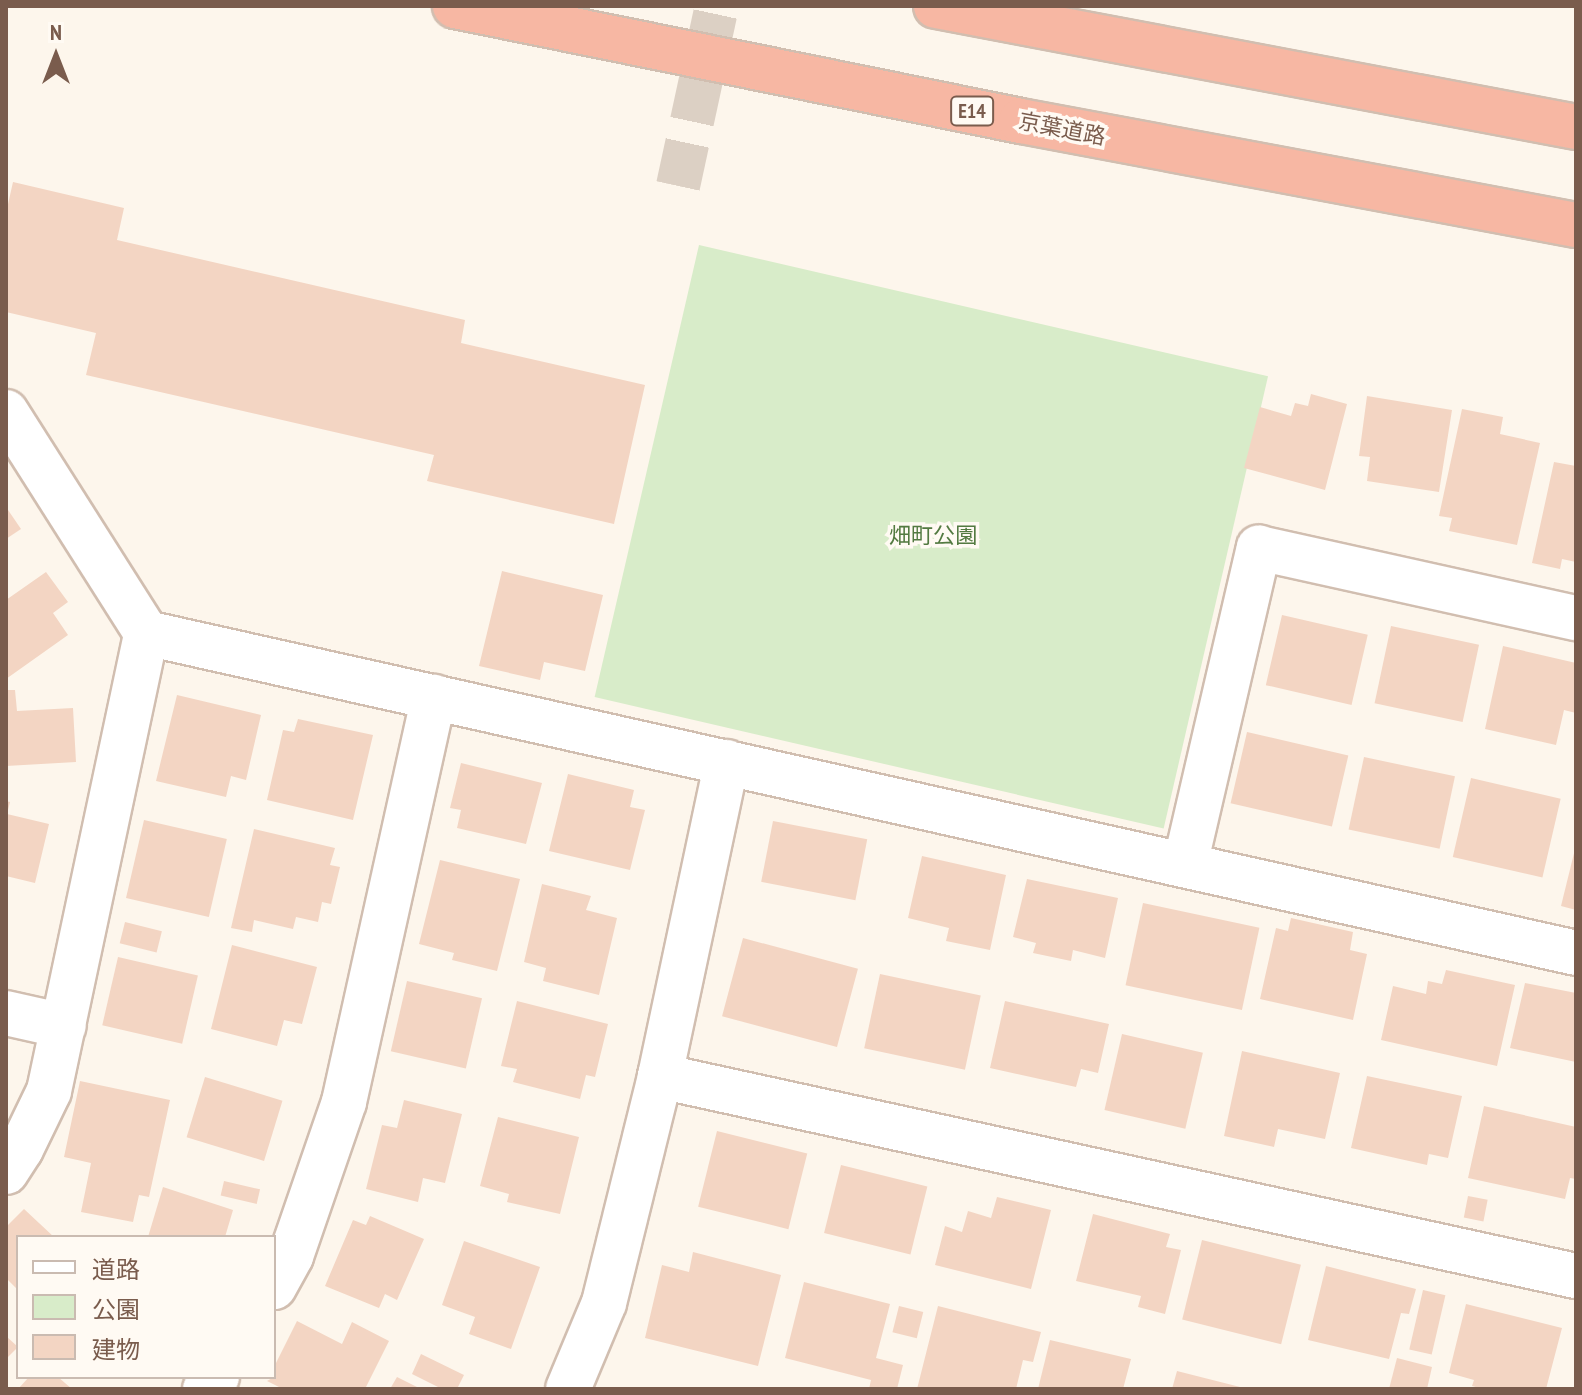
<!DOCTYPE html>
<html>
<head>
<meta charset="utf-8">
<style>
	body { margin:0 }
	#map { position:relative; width:1582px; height:1395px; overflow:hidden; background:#fdf6ec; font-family:"PT Sans Narrow","Noto Sans JP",sans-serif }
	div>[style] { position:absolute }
	.green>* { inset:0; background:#d8ecc9; transform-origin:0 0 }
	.building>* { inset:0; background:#f3d5c3; transform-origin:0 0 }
	.minor-tunnel>* { height:44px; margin-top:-22px; transform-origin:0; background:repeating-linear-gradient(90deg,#dcd0c4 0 44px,transparent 0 66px) }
	.roads { filter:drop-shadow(2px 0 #d1beb0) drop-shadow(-2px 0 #d1beb0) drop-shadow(0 2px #d1beb0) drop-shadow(0 -2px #d1beb0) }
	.minor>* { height:44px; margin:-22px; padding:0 22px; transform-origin:22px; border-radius:22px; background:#fff }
	.highway>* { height:44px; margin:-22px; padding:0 22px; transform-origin:22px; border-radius:22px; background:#f7b7a3 }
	span { translate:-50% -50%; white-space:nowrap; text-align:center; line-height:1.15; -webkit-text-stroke:7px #fffaf3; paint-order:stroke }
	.shield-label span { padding:2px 6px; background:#fffaf3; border:2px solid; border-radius:6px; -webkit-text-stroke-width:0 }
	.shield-label { font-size:20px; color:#7a5c4d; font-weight:700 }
	.street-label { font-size:22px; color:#7a5c4d }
	.park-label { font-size:22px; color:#537a41 }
	.frame { position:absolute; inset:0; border:8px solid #7a5c4d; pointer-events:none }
	.legend { position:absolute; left:16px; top:1235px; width:260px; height:144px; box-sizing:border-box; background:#fffaf3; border:2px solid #cabbb1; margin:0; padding:10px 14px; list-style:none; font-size:24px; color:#7a5c4d }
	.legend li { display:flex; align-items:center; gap:16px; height:40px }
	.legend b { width:40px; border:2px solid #cabbb1 }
	.north { position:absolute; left:16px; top:16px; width:80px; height:80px; -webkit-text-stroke:6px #fffaf3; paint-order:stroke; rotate:0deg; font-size:22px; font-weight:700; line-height:32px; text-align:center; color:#7a5c4d }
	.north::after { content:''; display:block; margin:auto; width:28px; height:36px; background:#7a5c4d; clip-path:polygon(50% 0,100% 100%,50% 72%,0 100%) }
</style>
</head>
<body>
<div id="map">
	<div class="green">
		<div style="left:699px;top:245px;width:584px;height:464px;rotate:13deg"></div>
	</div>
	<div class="building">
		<div style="clip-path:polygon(13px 182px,124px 208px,117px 240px,465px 320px,461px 343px,645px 385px,614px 524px,427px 481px,434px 455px,86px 375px,96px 333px,6px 312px,6px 213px)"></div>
		<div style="clip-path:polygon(1311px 394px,1347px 404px,1325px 490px,1244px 468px,1260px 407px,1291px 416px,1295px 403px,1308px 406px)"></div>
		<div style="clip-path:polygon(1367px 396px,1452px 410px,1439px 492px,1367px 481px,1370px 457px,1359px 456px)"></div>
		<div style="clip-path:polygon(1462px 409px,1503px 417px,1500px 434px,1540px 443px,1517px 545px,1449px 531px,1452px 518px,1439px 516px)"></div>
		<div style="clip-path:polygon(1554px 462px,1576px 466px,1576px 562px,1562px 559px,1560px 569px,1532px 563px)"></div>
		<div style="clip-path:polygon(6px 507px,21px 529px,6px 539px)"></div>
		<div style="clip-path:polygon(502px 571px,603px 595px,585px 671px,544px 662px,540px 680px,479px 666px)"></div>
		<div style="clip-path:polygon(46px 572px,68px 602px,53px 613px,68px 635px,6px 679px,6px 600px)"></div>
		<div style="left:1282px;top:615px;width:88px;height:72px;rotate:13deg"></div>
		<div style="left:1391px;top:626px;width:90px;height:79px;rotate:12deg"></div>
		<div style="clip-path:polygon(1503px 646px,1576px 663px,1576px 713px,1564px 710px,1556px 745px,1485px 729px)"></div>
		<div style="clip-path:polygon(6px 690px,15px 690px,17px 711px,73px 708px,76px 762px,6px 766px)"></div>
		<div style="clip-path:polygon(177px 695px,261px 715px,246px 780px,231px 776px,226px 797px,156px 781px)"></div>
		<div style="clip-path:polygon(298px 719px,373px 735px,353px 820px,267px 800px,283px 730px,294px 732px)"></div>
		<div style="left:1247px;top:732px;width:104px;height:73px;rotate:13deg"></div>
		<div style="left:1364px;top:757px;width:93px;height:74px;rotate:12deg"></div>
		<div style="clip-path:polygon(461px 763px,542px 783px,526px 844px,457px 828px,461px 810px,450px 808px)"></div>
		<div style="clip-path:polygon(568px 774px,634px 790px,630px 807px,645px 810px,630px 870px,549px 851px)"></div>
		<div style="left:1471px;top:778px;width:92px;height:81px;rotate:13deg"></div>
		<div style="clip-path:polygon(6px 801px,10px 802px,7px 814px,49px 824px,35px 883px,6px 876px)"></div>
		<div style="left:144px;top:820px;width:85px;height:80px;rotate:13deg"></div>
		<div style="left:773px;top:821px;width:96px;height:62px;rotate:11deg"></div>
		<div style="clip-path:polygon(254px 829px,335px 848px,330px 865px,340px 867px,331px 904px,322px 902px,318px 922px,296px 917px,293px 929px,254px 920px,252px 932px,231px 928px)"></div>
		<div style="clip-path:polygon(1576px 845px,1576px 910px,1561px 906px)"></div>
		<div style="clip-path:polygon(922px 856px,1006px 875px,990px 950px,946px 941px,949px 928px,908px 918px)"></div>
		<div style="clip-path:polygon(440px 860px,520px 879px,497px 971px,452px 960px,454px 953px,419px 944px)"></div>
		<div style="clip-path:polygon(1027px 879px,1118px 898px,1105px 958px,1073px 950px,1071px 961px,1033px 953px,1036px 943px,1013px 937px)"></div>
		<div style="clip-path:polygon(542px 884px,591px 896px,586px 910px,617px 918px,599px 995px,543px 981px,546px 968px,524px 962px)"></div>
		<div style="left:1143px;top:903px;width:119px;height:84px;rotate:12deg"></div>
		<div style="clip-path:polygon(1291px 918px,1353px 932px,1350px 950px,1367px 954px,1353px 1020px,1260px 999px,1276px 928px,1288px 931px)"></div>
		<div style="left:125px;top:922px;width:38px;height:22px;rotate:14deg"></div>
		<div style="left:743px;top:938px;width:119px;height:81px;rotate:15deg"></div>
		<div style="clip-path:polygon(232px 945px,317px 967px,302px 1024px,284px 1020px,277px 1046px,211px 1029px)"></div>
		<div style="left:118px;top:957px;width:82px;height:70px;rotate:13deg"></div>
		<div style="clip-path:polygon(1446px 970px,1515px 985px,1497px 1066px,1381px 1040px,1393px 986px,1426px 994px,1428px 981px,1442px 984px)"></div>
		<div style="left:880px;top:974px;width:103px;height:76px;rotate:12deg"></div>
		<div style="left:407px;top:981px;width:77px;height:72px;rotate:13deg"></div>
		<div style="clip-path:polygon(1525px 983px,1576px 993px,1576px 1062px,1510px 1048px)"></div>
		<div style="clip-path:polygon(517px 1001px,608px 1024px,595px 1077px,586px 1075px,580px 1099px,513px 1082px,517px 1069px,501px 1066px)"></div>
		<div style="clip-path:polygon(1005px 1001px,1109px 1024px,1098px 1073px,1081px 1069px,1076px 1087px,990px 1068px)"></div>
		<div style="left:1122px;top:1034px;width:83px;height:78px;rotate:13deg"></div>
		<div style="clip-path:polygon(1242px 1051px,1340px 1073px,1325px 1139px,1278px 1129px,1274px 1147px,1224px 1136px)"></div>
		<div style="clip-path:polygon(1367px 1076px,1462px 1096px,1448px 1158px,1429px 1154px,1427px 1165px,1351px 1148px)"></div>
		<div style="left:205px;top:1077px;width:81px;height:63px;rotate:17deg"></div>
		<div style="clip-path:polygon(80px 1081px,170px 1100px,149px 1197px,139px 1195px,133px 1222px,81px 1212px,91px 1163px,64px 1157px)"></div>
		<div style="clip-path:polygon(404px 1100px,462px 1114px,445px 1183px,423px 1178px,418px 1202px,366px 1189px,382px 1125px,397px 1128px)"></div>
		<div style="clip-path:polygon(1484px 1106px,1576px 1127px,1576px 1179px,1570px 1178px,1565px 1199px,1468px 1178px)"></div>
		<div style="clip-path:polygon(498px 1117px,579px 1137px,560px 1214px,507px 1202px,509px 1194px,480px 1186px)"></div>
		<div style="left:717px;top:1131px;width:93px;height:78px;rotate:14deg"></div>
		<div style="left:841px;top:1165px;width:89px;height:70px;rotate:14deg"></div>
		<div style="left:224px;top:1181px;width:37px;height:15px;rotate:13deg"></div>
		<div style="clip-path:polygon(163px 1187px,233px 1210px,225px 1237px,148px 1237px)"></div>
		<div style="left:1468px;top:1196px;width:20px;height:22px;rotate:11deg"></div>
		<div style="clip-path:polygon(997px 1197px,1051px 1210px,1031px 1289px,935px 1265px,945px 1226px,962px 1232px,968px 1211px,991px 1218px)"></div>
		<div style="clip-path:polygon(24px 1209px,54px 1237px,18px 1237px,18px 1290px,6px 1278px,6px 1227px)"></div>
		<div style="clip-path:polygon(1093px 1214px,1170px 1234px,1166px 1247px,1181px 1250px,1165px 1314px,1138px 1307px,1141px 1296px,1076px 1281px)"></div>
		<div style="clip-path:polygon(370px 1216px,424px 1239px,397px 1300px,385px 1294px,379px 1308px,325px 1286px,353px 1220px,366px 1225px)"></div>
		<div style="left:1202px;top:1240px;width:102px;height:82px;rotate:14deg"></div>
		<div style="clip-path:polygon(464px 1241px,540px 1267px,511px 1349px,469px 1334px,475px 1317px,442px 1305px)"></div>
		<div style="clip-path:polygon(693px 1252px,781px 1275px,758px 1366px,645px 1338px,662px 1265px,689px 1272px)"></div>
		<div style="clip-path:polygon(1326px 1266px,1416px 1289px,1409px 1314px,1401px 1313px,1389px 1359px,1308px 1340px)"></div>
		<div style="clip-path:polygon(804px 1282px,890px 1304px,876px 1358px,903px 1365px,897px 1389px,869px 1389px,871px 1380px,785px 1358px)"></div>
		<div style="left:1423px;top:1290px;width:23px;height:61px;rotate:13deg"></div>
		<div style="clip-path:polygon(1466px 1304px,1562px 1328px,1546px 1389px,1483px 1389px,1472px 1386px,1474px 1380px,1449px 1373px)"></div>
		<div style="left:899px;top:1306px;width:25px;height:27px;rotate:14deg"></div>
		<div style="clip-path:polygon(938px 1306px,1041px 1332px,1033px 1362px,1023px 1360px,1016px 1389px,917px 1389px)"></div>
		<div style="clip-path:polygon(297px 1321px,342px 1344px,352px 1322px,389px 1341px,365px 1389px,283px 1389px,267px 1381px,274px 1377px,274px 1367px)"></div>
		<div style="clip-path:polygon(6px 1336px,18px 1347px,6px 1359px)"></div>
		<div style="clip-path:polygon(1050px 1340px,1131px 1359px,1123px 1389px,1038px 1389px)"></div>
		<div style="clip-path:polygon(421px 1354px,464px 1375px,457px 1389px,442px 1389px,412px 1374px)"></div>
		<div style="clip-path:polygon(1397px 1358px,1432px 1367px,1427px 1389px,1389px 1389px)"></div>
		<div style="clip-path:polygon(1177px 1371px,1244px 1388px,1243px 1389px,1172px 1389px)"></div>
		<div style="clip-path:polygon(29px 1377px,58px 1377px,72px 1389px,18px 1389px)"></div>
		<div style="clip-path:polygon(397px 1377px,421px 1389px,390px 1389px)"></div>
	</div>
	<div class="minor-tunnel">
		<div style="left:678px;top:186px;width:184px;rotate:-77.8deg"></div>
	</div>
	<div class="roads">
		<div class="minor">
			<div style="left:6px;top:412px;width:262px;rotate:57.6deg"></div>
			<div style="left:146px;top:633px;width:1465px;rotate:12.61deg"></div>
			<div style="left:1185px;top:865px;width:326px;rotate:-76.9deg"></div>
			<div style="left:1259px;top:548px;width:325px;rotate:12.5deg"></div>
			<div style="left:6px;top:1013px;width:59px;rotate:12.6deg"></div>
			<div style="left:660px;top:1076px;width:938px;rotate:12.32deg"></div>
			<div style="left:6px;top:1172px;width:27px;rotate:-57deg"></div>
			<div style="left:21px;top:1149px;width:64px;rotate:-64.2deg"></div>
			<div style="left:49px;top:1091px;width:468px;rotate:-78deg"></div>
			<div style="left:274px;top:1287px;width:35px;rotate:-61deg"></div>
			<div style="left:291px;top:1256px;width:163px;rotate:-71deg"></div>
			<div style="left:344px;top:1102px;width:415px;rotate:-77.5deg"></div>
			<div style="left:205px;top:1389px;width:17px;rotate:-45deg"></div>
			<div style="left:568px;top:1389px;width:93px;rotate:-67.3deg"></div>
			<div style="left:604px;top:1303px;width:234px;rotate:-76.1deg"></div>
			<div style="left:660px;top:1076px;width:321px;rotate:-78deg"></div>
		</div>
		<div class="highway">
			<div style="left:455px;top:6px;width:578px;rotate:11.49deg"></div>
			<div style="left:1021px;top:121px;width:565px;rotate:10.61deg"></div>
			<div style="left:936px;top:6px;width:651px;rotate:10.71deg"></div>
		</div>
	</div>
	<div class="shield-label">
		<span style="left:972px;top:111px">E14</span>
	</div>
	<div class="street-label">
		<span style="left:1062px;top:129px;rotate:11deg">京葉道路</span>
	</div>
	<div class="park-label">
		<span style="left:933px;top:536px">畑町公園</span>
	</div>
	<div class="frame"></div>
	<ul class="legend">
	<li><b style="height:10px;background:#fff"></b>道路</li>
	<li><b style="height:22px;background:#d8ecc9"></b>公園</li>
	<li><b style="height:22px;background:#f3d5c3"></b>建物</li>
	</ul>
	<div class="north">N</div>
</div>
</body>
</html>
